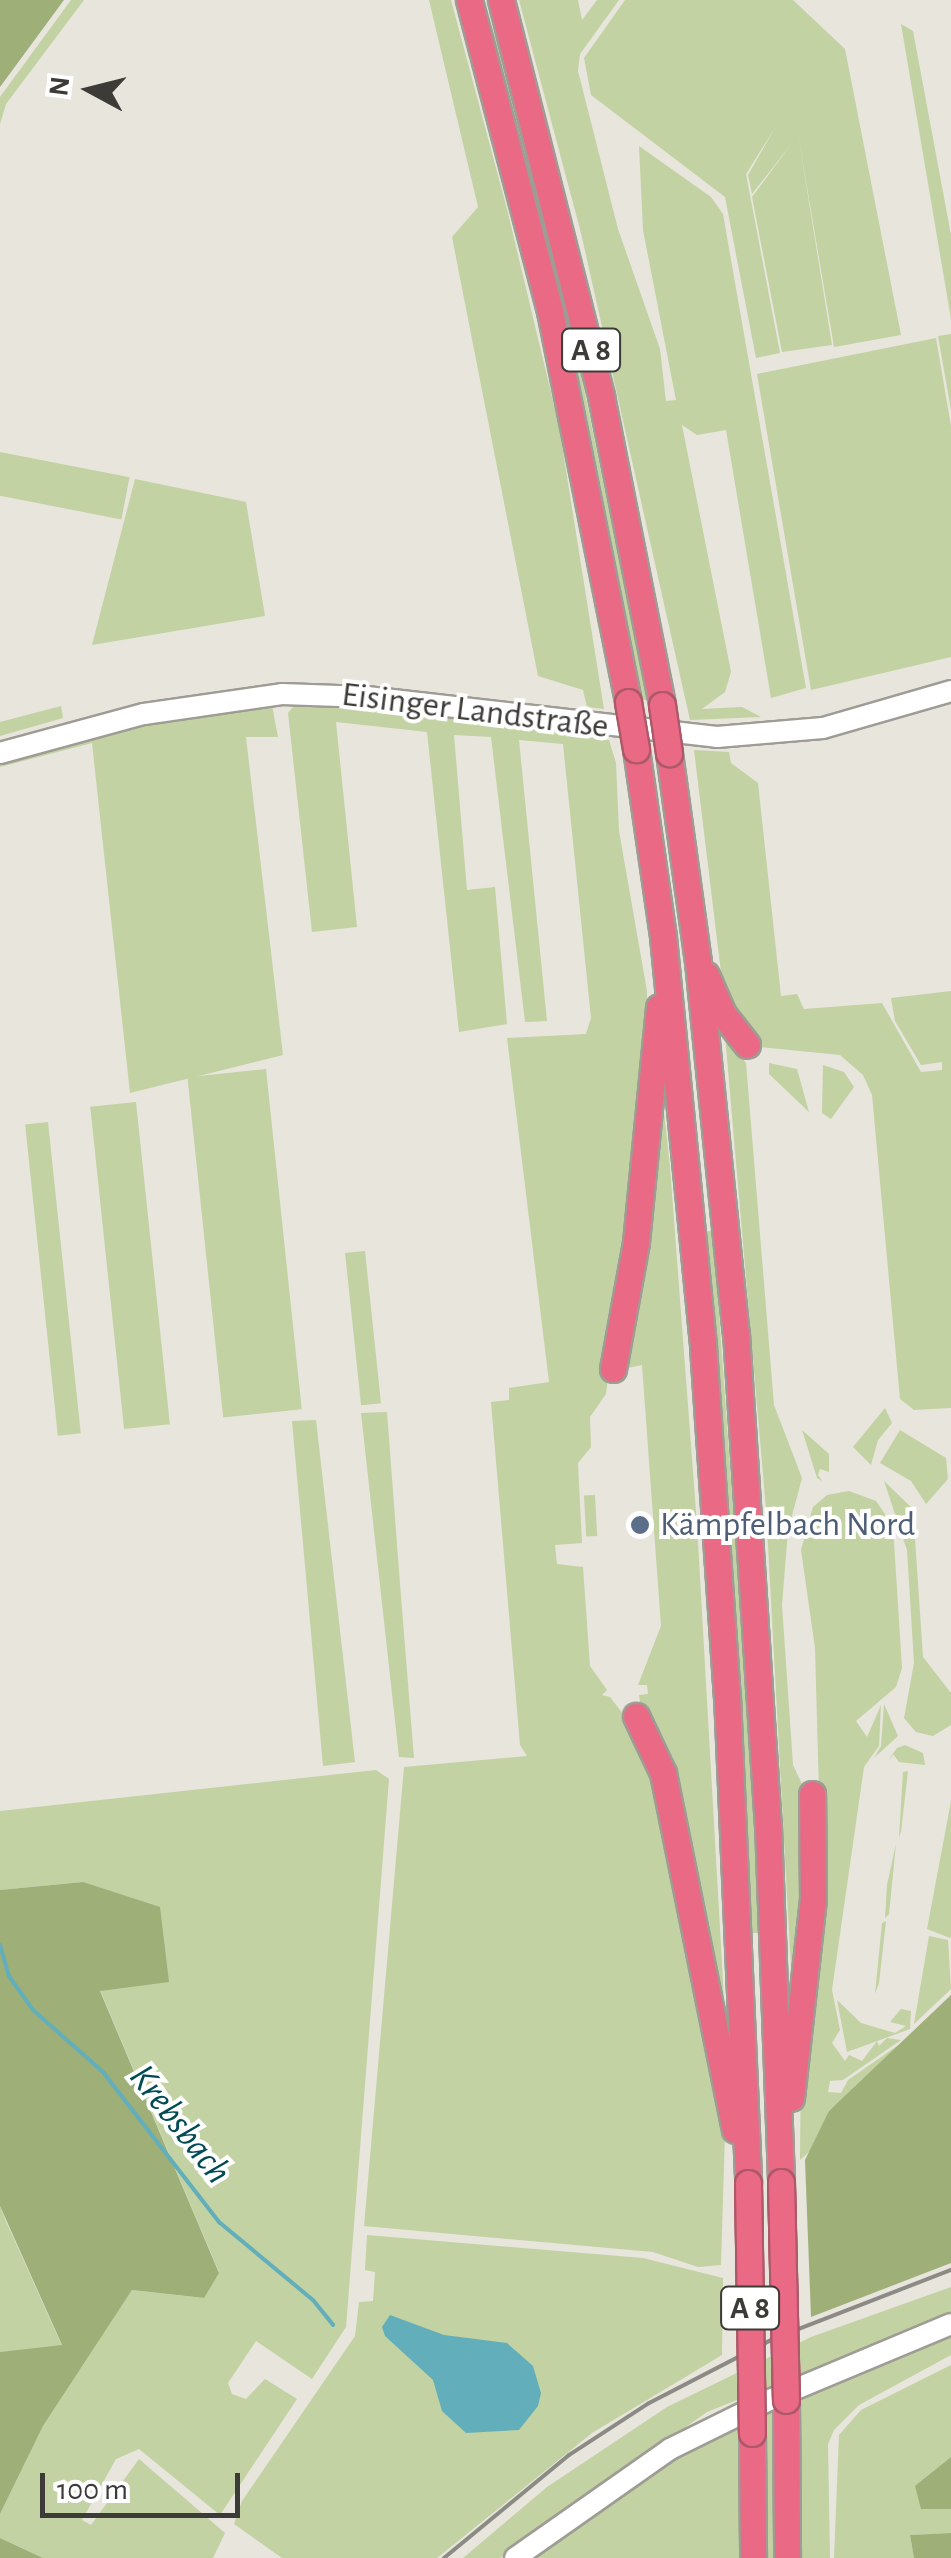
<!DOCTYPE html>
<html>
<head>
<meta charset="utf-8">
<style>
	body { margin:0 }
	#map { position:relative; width:951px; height:2558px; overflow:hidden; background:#e7e5dc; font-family:"Alegreya Sans",sans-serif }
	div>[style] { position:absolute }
	.green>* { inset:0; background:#c2d2a2; transform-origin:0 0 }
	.forest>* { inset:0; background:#9eaf78 }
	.water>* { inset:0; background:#62aebb }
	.stream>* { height:4px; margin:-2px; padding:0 2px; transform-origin:2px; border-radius:2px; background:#62aebb }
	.roads { filter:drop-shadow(2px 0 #9e9c94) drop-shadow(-2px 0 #9e9c94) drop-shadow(0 2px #9e9c94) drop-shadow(0 -2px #9e9c94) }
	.secondary>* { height:20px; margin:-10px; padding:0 10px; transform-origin:10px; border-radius:10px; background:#fff }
	.highway>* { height:25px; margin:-12.5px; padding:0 12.5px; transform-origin:12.5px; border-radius:12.5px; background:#ea6985 }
	.rail>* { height:4px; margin:-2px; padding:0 2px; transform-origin:2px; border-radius:2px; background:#8b8a84 }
	.bridges { filter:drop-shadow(2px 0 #ad596a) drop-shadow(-2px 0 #ad596a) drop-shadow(0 2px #ad596a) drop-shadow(0 -2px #ad596a) }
	.highway-bridge>* { height:25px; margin:-12.5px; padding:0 12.5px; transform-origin:12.5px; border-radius:12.5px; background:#ea6985 }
	.dots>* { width:28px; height:28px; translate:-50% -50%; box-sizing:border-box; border:5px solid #fff; border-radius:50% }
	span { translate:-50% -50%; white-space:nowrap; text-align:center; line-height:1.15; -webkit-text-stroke:8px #fff; paint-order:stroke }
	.shield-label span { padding:2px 8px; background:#fff; border:2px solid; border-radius:8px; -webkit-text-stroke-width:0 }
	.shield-label { font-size:32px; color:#3c3b38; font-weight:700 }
	.street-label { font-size:35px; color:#3c3b38 }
	.service-label { font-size:35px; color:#4e5e75 }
	.left { translate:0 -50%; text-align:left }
	.water-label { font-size:38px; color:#024b55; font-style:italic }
	.north { position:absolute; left:40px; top:40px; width:100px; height:100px; -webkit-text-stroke:8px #fff; paint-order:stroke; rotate:277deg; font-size:28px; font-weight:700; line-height:40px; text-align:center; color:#3c3b38 }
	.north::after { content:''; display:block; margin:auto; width:35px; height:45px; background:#3c3b38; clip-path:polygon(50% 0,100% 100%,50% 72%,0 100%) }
	.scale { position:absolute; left:40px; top:2473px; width:200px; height:45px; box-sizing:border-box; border:5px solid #3c3b38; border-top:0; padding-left:12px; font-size:30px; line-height:35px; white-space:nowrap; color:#3c3b38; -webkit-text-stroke:8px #fff; paint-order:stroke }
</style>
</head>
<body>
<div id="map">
	<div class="green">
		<div style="clip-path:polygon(71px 0,84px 0,6px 104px,0 124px,0 97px)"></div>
		<div style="clip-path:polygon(429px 0,451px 0,507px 209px,559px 426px,604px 709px,587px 707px,583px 690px,538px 676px,452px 237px,478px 207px)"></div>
		<div style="clip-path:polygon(482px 0,505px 63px,568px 311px,648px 700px,641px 700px,564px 312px)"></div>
		<div style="clip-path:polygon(519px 0,578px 0,582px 20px,597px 0,619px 0,580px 54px,578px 71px,618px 229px,660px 349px,666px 401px,676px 400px,643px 230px,639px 146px,711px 197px,723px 214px,806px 688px,771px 698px,726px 430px,697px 435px,682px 425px,731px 672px,725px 692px,702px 709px,742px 707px,761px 717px,690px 720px,581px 233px)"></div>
		<div style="clip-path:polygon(625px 0,793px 0,845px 49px,901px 335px,834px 347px,798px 134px,832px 345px,782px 352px,752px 197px,793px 142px,752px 194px,748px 175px,776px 126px,746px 174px,780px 353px,756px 358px,725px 197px,591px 95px,584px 58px)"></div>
		<div style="clip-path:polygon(901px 24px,913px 31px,951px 235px,951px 319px)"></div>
		<div style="clip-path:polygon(951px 334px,951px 410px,938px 336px)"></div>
		<div style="clip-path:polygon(936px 338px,951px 426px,951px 657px,811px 690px,757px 374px)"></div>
		<div style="left:0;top:452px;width:132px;height:43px;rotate:11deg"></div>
		<div style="clip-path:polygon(135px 479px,246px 502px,265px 616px,92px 645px)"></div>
		<div style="clip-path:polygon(326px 699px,609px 740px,616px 763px,619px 831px,647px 991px,647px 1042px,606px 1394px,590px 1417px,591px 1447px,578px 1463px,582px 1543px,555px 1545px,557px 1564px,583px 1567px,590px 1666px,607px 1690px,602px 1695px,610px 1697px,645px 1743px,725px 2132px,721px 2265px,698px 2267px,653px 2252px,364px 2226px,404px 1767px,527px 1756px,520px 1745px,491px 1402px,509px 1400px,509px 1388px,549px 1382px,507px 1038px,586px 1034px,591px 1018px,563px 744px,519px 740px,547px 1021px,525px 1022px,491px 737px,454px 735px,467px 890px,495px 887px,507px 1024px,459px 1032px,427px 732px,336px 722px,357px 927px,312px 932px,288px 713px,297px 702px)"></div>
		<div style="clip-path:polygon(271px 700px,278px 737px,246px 737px,283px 1055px,130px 1093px,92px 743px,0 767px,0 759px,90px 731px)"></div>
		<div style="clip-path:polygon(61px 706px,63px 718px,0 736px,0 722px)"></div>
		<div style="clip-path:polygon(694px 750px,729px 752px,731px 763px,758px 783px,781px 996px,797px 994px,804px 1009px,882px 1003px,921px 1072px,942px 1070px,942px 1062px,921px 1065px,895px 1021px,891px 998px,951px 991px,951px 1408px,914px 1410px,900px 1399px,872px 1095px,863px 1075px,840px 1055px,760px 1047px,724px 997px)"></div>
		<div style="clip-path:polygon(725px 1035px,746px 1063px,774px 1405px,802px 1478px,788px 1531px,782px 1605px,793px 1765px,802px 1784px,810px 1856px,793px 2005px,766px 1509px)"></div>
		<div style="clip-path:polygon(769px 1063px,797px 1069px,809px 1112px,769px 1074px)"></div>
		<div style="clip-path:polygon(823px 1065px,844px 1072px,854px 1087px,831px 1119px,822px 1113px)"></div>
		<div style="left:266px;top:1069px;width:342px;height:79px;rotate:84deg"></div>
		<div style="left:136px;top:1102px;width:324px;height:46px;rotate:84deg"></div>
		<div style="clip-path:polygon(657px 1102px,663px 1102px,670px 1167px,697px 1525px,726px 2034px,641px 1710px,639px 1695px,648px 1694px,647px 1685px,638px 1685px,661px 1626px,642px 1365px,618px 1370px)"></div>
		<div style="left:48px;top:1122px;width:313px;height:23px;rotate:84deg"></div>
		<div style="clip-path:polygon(713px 1230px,749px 1731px,759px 1933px,751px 1933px,705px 1232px)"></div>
		<div style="left:365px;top:1251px;width:153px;height:20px;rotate:84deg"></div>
		<div style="clip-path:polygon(885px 1408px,892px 1423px,878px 1440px,871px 1465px,853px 1447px)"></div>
		<div style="clip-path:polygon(387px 1412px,400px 1584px,414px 1758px,399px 1757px,361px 1413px)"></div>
		<div style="clip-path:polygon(316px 1420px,355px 1762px,323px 1766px,292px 1421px)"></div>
		<div style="clip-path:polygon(802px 1430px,829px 1454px,829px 1472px,820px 1469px,818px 1475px,822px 1481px,817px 1478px)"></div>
		<div style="clip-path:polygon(900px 1430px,946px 1458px,948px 1479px,926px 1504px,911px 1481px,880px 1463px)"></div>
		<div style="clip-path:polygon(884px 1481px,913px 1509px,923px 1657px,951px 1693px,951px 1725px,933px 1736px,916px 1732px,904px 1718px,914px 1663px,907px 1550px)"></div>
		<div style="clip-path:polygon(849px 1491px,876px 1501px,893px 1526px,902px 1668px,896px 1687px,856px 1721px,867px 1737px,881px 1705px,879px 1746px,864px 1767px,832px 1990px,840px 2030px,832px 2043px,845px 2061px,849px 2055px,862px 2061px,877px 2041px,879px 2046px,887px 2038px,901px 2040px,843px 2080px,830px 2081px,828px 2092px,841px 2093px,848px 2080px,910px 2037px,829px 2111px,819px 2143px,800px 2160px,801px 2048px,820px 1828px,815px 1648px,801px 1550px,813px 1507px,827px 1495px)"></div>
		<div style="left:595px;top:1495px;width:41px;height:11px;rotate:87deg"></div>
		<div style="clip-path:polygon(884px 1704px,898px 1736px,874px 1758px,881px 1746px)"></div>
		<div style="clip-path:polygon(905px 1745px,923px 1753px,925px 1765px,899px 1762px,893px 1754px,889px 1761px,891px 1756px,897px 1748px)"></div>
		<div style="clip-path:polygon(376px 1770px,389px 1779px,346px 2327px,312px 2379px,256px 2341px,228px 2383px,232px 2394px,246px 2399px,265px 2379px,297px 2399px,220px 2515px,139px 2449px,116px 2459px,82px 2520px,91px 2525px,139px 2459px,225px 2533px,213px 2558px,43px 2558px,0 2538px,0 2514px,43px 2426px,132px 2290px,203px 2298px,219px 2272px,100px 1990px,83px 1882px,0 1890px,0 1811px)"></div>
		<div style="clip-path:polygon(908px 1771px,901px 1832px,899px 1837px,903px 1772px)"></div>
		<div style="clip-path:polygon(951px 1801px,951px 1937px,950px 1938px,927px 1929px)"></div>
		<div style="clip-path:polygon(896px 1844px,889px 1914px,885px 1918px,887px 1885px)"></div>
		<div style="clip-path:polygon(886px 1921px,879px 1983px,875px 1994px,882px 1923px)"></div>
		<div style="clip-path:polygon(929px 1936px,948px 1940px,951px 1989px,914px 2024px)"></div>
		<div style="clip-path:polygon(837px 2000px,861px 2023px,895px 2033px,906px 2026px,890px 2022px,901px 2009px,911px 2011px,910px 2029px,847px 2052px)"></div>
		<div style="clip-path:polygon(0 2206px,5px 2219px,62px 2346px,0 2352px)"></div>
		<div style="clip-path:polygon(367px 2235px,643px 2258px,723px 2278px,722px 2355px,592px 2433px,437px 2558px,282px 2558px,234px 2524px,242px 2501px,355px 2336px,359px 2302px,373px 2301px,375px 2272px,365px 2270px)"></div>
		<div style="clip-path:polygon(951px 2287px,951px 2315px,707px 2412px,500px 2558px,463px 2558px,547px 2487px,667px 2407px,811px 2337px)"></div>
		<div style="clip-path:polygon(951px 2332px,951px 2355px,859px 2405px,834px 2430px,828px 2444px,830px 2558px,528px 2558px,668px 2459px,821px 2384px)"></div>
		<div style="clip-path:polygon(951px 2365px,951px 2457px,920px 2483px,921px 2509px,951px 2509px,951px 2533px,910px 2535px,914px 2558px,834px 2558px,839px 2435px,861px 2410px)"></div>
	</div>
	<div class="forest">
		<div style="clip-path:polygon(0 0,64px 0,0 87px)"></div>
		<div style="clip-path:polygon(83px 1882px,160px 1907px,169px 1982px,100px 1991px,219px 2273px,204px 2298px,132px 2290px,43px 2426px,0 2514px,0 2352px,62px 2345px,0 2206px,0 1890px)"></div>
		<div style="clip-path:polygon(951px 1995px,951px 2263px,811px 2317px,805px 2160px,829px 2111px)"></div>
		<div style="clip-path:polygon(951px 2457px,951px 2509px,921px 2509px,915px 2486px)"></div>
		<div style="clip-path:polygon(951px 2533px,951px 2558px,914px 2558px,910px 2535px)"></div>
		<div style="clip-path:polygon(0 2538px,43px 2558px,0 2558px)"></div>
	</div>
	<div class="water">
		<div style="clip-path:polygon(390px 2315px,444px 2335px,507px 2343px,533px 2366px,541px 2393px,538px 2406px,519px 2430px,466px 2433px,442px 2411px,433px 2380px,385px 2336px,382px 2327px)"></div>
	</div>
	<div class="stream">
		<div style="left:0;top:1945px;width:32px;rotate:74deg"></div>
		<div style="left:9px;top:1976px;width:42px;rotate:54.8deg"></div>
		<div style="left:33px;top:2010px;width:94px;rotate:41.5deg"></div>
		<div style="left:103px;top:2072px;width:190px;rotate:52.3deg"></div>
		<div style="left:219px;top:2222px;width:122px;rotate:39.7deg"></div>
		<div style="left:313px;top:2300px;width:32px;rotate:51deg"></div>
	</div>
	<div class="roads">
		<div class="secondary">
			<div style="left:0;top:753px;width:149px;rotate:-15.2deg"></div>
			<div style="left:144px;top:714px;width:139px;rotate:-8.2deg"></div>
			<div style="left:282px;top:694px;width:85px;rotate:2deg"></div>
			<div style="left:367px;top:697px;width:352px;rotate:6.5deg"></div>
			<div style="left:717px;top:737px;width:106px;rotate:-4.9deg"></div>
			<div style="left:823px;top:728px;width:133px;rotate:-16.1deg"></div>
			<div style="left:515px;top:2558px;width:189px;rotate:-35.1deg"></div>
			<div style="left:670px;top:2449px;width:108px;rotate:-26.3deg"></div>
			<div style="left:767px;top:2401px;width:199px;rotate:-22.7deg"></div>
		</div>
		<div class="highway">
			<div style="left:469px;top:0;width:321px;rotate:75.4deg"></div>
			<div style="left:550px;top:311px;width:399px;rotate:78.7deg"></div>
			<div style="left:501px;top:0;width:408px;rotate:75.8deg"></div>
			<div style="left:601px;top:396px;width:315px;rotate:78.8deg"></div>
			<div style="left:636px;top:749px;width:190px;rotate:81.8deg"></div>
			<div style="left:663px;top:937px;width:412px;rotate:84.4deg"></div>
			<div style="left:703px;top:1347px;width:350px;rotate:86.1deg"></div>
			<div style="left:727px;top:1696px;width:487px;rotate:87.5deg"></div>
			<div style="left:669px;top:753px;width:211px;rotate:82.1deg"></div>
			<div style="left:698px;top:962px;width:373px;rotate:84.2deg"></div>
			<div style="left:736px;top:1333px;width:493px;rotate:86.3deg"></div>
			<div style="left:768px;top:1825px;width:357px;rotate:87.9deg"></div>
			<div style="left:706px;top:975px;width:43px;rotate:66.4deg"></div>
			<div style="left:723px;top:1014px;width:39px;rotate:52deg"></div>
			<div style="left:613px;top:1369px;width:129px;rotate:-79.7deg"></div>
			<div style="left:636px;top:1242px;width:236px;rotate:-84.4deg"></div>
			<div style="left:636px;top:1716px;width:63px;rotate:64.7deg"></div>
			<div style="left:663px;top:1773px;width:364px;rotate:78.6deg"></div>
			<div style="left:791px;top:2098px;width:200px;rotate:-83.7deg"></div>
			<div style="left:813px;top:1899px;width:105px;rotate:-90.5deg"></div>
			<div style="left:786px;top:2400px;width:158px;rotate:89.6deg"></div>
			<div style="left:752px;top:2433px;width:125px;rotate:89.5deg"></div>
		</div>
	</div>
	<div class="rail">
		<div style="left:444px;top:2558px;width:162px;rotate:-39.5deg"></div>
		<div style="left:569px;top:2455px;width:95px;rotate:-33deg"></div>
		<div style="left:649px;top:2403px;width:140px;rotate:-27.3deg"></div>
		<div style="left:773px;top:2339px;width:191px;rotate:-21.2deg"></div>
	</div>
	<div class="bridges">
		<div class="highway-bridge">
			<div style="left:628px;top:702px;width:48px;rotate:80.3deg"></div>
			<div style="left:662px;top:705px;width:49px;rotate:81.7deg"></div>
			<div style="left:781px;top:2182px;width:218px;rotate:88.7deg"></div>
			<div style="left:748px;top:2183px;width:250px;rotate:89.1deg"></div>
		</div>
	</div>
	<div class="dots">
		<div style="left:640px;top:1525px;background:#5c6f8a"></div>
	</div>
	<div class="shield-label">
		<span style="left:591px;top:350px">A 8</span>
		<span style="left:750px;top:2308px">A 8</span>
	</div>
	<div class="street-label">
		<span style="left:475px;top:711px;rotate:7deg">Eisinger Landstraße</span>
	</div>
	<div class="service-label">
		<span class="left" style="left:660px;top:1525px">Kämpfelbach Nord</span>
	</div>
	<div class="water-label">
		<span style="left:179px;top:2125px;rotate:52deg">Krebsbach</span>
	</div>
	<div class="north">N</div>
	<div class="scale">100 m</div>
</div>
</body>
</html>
